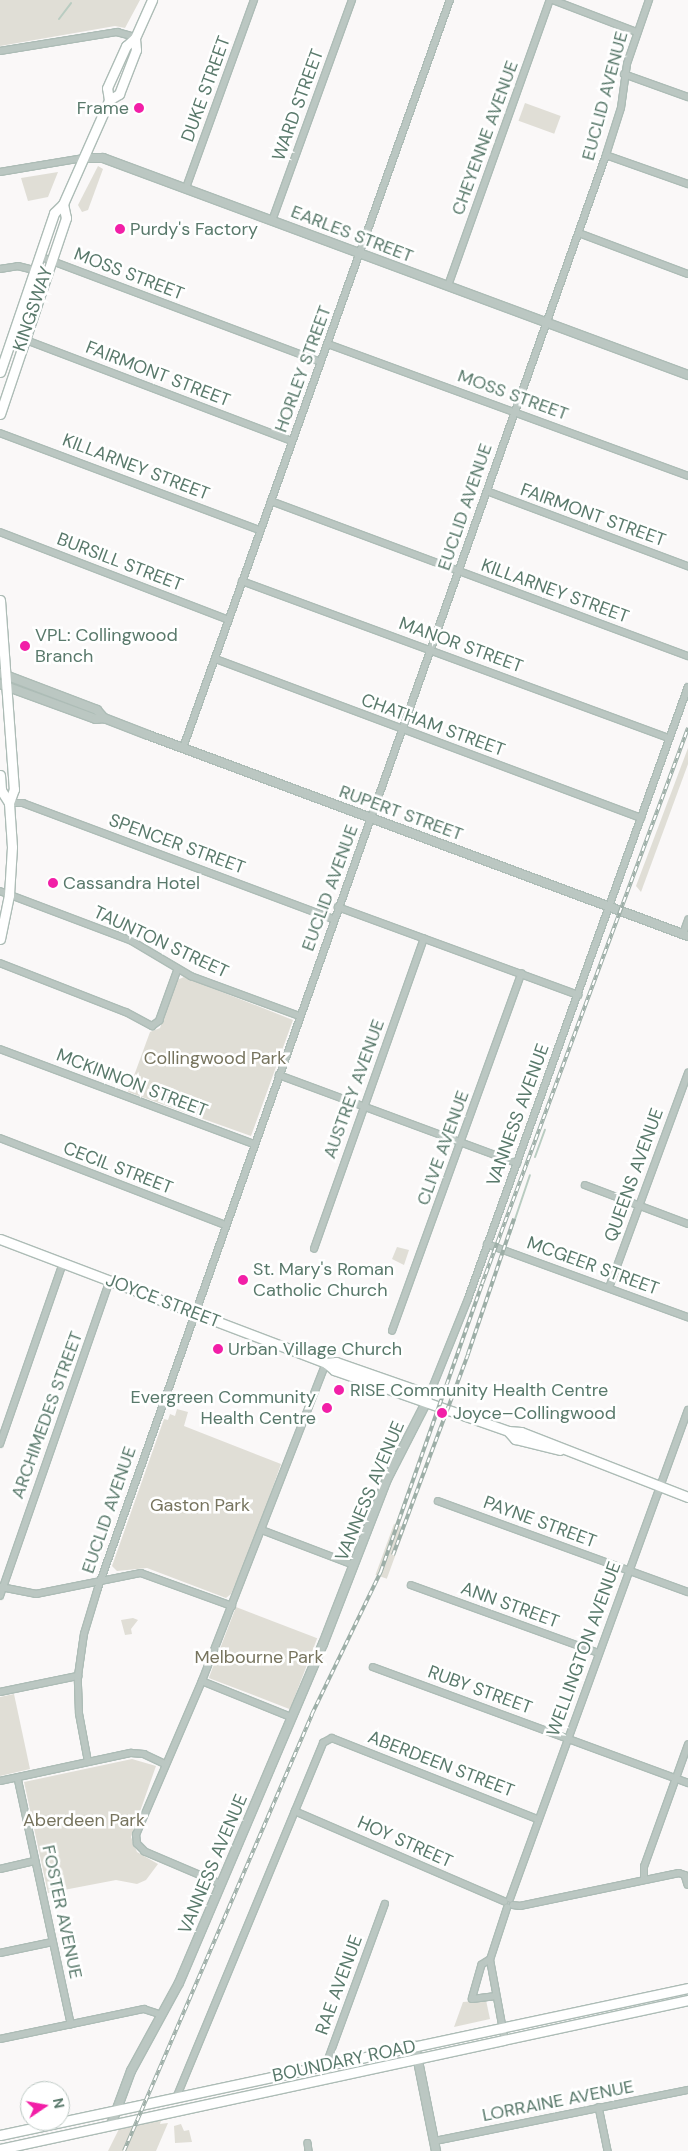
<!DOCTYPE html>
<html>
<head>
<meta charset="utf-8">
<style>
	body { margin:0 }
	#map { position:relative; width:688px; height:2151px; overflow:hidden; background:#faf8f8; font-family:"DM Sans",sans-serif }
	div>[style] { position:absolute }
	.green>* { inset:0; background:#e0ded6; transform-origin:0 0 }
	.stream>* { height:2px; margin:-1px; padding:0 1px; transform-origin:1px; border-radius:1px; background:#b9ccc1 }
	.roads { filter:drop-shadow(1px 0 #adbcb6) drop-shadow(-1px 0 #adbcb6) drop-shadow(0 1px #adbcb6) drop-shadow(0 -1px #adbcb6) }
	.minor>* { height:5.5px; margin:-2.75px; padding:0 2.75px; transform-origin:2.75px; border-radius:2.75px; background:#bbc7c2 }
	.tertiary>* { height:8px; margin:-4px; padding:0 4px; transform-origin:4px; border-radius:4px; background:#bbc7c2 }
	.secondary>* { height:9px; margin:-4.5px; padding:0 4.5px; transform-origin:4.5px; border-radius:4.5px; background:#fff }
	.primary>* { height:9px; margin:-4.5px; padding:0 4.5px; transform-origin:4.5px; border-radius:4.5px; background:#fff }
	.rail>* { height:4px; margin-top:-2px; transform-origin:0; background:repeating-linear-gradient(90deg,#fff 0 5.5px,#9daea7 0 11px); box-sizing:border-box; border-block:1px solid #9daea7 }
	.dots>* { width:14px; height:14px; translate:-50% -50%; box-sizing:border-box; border:2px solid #fff; border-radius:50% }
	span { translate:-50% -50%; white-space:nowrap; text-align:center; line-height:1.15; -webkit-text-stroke:5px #fff; paint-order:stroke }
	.street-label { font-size:18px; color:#59796b }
	.poi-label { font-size:18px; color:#59796b }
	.right { translate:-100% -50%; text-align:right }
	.left { translate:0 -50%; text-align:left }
	.park-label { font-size:18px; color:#77745e }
	.north { position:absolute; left:20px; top:2081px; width:50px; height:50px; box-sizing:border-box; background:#fff; border:1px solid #bdc9c4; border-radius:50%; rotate:78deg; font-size:14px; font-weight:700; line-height:20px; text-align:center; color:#59796b }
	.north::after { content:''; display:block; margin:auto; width:18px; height:22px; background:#f21fa7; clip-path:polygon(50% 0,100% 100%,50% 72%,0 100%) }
</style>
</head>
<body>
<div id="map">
	<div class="green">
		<div style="clip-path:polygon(0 0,140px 0,125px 28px,115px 26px,0 46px)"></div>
		<div style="left:525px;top:103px;width:38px;height:19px;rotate:20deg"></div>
		<div style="clip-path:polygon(98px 166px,103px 169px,88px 210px,82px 212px,78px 205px)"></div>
		<div style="clip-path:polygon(58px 172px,48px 197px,28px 201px,21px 178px)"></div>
		<div style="clip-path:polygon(688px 748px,688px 764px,641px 892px,636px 886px)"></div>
		<div style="clip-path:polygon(184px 977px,293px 1020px,251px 1136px,128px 1092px,150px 1032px,160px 1028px,177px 980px)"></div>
		<div style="clip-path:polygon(397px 1247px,409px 1250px,404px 1265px,392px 1259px)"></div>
		<div style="clip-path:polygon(177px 1409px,188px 1412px,184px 1426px,281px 1464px,254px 1541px,231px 1594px,226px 1598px,147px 1568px,117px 1571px,112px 1566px,164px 1419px,168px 1420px,170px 1414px,175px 1416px)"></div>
		<div style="left:394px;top:1524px;width:12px;height:54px;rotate:20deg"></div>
		<div style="left:236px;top:1607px;width:87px;height:76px;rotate:21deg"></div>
		<div style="clip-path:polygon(133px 1618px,138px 1620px,131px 1629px,132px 1634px,125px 1635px,121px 1620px)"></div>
		<div style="clip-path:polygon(14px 1694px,30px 1769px,0 1776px,0 1697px)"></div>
		<div style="clip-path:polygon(132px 1759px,156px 1766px,131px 1837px,137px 1852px,158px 1864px,146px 1880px,137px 1884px,116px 1880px,48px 1893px,24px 1782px)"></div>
		<div style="clip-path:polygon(486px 2000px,490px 2019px,454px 2027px,463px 2002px)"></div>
		<div style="clip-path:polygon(162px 2118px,160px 2124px,168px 2123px,156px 2151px,108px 2151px,120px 2127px)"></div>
		<div style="clip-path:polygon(181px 2124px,184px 2131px,189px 2130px,192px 2142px,175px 2143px,174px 2126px)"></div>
	</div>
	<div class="stream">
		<div style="left:59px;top:19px;width:20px;rotate:-53deg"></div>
		<div style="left:535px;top:1157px;width:29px;rotate:-70deg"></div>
		<div style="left:510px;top:1234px;width:62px;rotate:-71.3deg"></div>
	</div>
	<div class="roads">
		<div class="minor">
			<div style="left:553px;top:0;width:90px;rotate:20.9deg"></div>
			<div style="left:0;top:51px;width:119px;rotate:-9.2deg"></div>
			<div style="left:117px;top:32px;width:20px;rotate:15deg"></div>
			<div style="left:624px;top:74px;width:68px;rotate:19.8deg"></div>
			<div style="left:606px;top:155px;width:87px;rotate:19.5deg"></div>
			<div style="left:0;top:172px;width:85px;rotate:-9.5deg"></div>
			<div style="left:186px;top:188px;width:200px;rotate:-70.1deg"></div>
			<div style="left:272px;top:221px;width:235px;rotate:-70.1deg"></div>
			<div style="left:579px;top:233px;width:116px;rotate:20.6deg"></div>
			<div style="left:39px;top:256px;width:301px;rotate:20.6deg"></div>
			<div style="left:0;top:269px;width:18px;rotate:-9deg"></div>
			<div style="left:18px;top:266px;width:29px;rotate:14deg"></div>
			<div style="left:448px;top:286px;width:304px;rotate:-70.4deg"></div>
			<div style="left:13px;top:335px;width:298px;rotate:20.8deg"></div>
			<div style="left:328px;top:344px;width:383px;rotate:20.1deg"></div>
			<div style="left:0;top:433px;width:278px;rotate:20.5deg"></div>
			<div style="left:487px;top:491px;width:215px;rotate:20.5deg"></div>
			<div style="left:271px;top:501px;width:445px;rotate:20.4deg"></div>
			<div style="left:0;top:532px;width:245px;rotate:21deg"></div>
			<div style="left:242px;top:581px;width:455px;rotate:20.2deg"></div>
			<div style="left:216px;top:659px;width:454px;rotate:20.5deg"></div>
			<div style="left:183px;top:748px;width:794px;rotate:-70.36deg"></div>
			<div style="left:9px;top:803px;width:14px"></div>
			<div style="left:23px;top:803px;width:332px;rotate:20.5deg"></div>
			<div style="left:0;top:891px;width:141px;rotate:20.7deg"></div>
			<div style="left:132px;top:941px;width:69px;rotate:30.7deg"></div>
			<div style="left:191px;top:976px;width:116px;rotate:20.2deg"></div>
			<div style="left:338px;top:907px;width:256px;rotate:20.1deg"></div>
			<div style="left:683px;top:934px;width:15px;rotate:-70deg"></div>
			<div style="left:0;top:963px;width:135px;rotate:21.3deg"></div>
			<div style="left:126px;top:1012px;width:30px;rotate:28deg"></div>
			<div style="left:152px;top:1026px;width:9px;rotate:-36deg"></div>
			<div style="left:159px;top:1021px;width:53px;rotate:-70.2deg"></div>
			<div style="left:0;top:1049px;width:271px;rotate:20.5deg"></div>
			<div style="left:279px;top:1075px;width:254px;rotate:20.3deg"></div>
			<div style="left:0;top:1138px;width:241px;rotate:21.1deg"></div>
			<div style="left:585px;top:1185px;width:110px;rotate:20.7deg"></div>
			<div style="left:487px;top:1244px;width:214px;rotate:20deg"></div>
			<div style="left:314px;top:1249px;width:329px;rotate:-70.5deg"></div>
			<div style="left:609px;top:1288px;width:229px;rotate:-69.8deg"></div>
			<div style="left:392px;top:1331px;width:380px;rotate:-70.1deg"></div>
			<div style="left:427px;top:1401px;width:110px;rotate:-68.1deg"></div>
			<div style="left:468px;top:1299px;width:650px;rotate:-70.23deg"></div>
			<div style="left:0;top:1444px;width:192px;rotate:-70.8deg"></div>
			<div style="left:438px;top:1501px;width:266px;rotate:20deg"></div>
			<div style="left:262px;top:1530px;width:98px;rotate:20.8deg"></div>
			<div style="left:411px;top:1585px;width:200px;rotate:19.9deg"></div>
			<div style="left:1px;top:1587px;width:36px;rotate:11deg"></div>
			<div style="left:36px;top:1594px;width:107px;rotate:-11.3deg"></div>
			<div style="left:141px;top:1573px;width:97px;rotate:19.9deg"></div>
			<div style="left:0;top:1596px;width:334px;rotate:-70.8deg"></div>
			<div style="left:373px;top:1667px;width:336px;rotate:20.2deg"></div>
			<div style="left:202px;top:1681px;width:96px;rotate:22deg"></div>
			<div style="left:0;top:1692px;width:80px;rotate:-11.6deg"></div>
			<div style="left:88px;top:1762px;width:49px;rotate:-100.6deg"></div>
			<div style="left:79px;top:1714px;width:38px;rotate:-92deg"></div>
			<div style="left:78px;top:1676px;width:42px;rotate:-81.9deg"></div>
			<div style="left:84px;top:1634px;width:48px;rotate:-73.1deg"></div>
			<div style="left:98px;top:1588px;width:1520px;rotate:-70.48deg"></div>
			<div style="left:606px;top:155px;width:49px;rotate:-72.3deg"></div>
			<div style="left:621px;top:108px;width:44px;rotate:-82.2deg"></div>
			<div style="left:627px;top:64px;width:68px;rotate:-71deg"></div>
			<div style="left:18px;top:1778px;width:252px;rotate:77.8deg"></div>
			<div style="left:0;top:1781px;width:134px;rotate:-12.1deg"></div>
			<div style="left:131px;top:1753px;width:13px;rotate:4deg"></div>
			<div style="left:144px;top:1754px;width:23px;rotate:25deg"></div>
			<div style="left:295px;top:1811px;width:228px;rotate:23.3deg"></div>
			<div style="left:0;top:1869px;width:36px;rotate:-13deg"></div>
			<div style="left:644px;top:1880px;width:13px;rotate:-90deg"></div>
			<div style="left:644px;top:1867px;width:130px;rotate:-70.2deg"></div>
			<div style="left:220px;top:1884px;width:82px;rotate:-156.9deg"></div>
			<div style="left:145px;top:1852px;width:11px;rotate:-135deg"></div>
			<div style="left:137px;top:1844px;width:9px;rotate:-96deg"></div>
			<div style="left:136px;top:1835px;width:168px;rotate:-66.8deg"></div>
			<div style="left:202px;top:1681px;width:341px;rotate:-68.7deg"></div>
			<div style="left:510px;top:1899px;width:520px;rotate:-70deg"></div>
			<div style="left:513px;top:1905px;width:7px;rotate:8deg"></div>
			<div style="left:520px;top:1906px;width:162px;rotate:-11.7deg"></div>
			<div style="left:679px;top:1873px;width:6px;rotate:18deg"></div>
			<div style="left:685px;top:1875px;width:10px;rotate:73deg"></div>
			<div style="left:0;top:1953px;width:53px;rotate:-11.9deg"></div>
			<div style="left:490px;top:1960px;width:9px;rotate:148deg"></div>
			<div style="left:482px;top:1965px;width:35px;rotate:106deg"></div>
			<div style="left:472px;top:1999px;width:24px;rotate:-7deg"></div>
			<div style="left:0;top:2039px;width:147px;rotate:-11.8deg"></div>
			<div style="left:144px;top:2009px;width:19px;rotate:18deg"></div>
			<div style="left:505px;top:2041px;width:82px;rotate:-100.5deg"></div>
			<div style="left:490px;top:1960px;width:55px;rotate:-71.9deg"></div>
			<div style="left:329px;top:2077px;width:12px;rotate:-104deg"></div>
			<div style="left:326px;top:2065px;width:171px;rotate:-69.9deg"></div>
			<div style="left:177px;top:2096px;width:382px;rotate:-67.5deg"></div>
			<div style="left:323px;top:1743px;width:10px;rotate:-29deg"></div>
			<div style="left:332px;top:1738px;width:221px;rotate:21.5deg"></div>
			<div style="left:599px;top:2107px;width:45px;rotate:78.4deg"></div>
			<div style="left:435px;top:2141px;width:258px;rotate:-11.4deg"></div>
			<div style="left:308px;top:2143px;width:8px;rotate:83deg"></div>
		</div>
		<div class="tertiary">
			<div style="left:84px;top:158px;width:19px"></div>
			<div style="left:103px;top:158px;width:624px;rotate:20.35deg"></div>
			<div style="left:0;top:673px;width:104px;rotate:20.9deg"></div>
			<div style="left:97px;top:710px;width:11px;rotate:49deg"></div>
			<div style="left:104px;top:718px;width:47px;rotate:21.1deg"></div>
			<div style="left:148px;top:735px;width:576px;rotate:20.42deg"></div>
			<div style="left:0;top:684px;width:102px;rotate:20deg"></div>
			<div style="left:96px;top:719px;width:8px;rotate:-7deg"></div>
			<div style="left:415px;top:2046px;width:107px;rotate:78.7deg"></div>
			<div style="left:111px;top:2125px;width:58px;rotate:-69.7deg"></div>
			<div style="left:131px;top:2071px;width:100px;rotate:-61.4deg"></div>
			<div style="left:179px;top:1983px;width:368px;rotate:-67deg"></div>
			<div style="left:323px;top:1644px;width:177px;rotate:-68.8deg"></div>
			<div style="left:387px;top:1479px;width:88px;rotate:-62.9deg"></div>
		</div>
		<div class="secondary">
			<div style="left:0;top:1239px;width:349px;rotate:20.8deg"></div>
			<div style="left:326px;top:1363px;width:11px;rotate:41deg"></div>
			<div style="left:334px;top:1370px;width:184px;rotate:19.3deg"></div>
			<div style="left:508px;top:1431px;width:13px;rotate:4deg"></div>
			<div style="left:521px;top:1432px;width:179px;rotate:21.3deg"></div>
			<div style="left:326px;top:1363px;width:10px;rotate:-6deg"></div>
			<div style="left:336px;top:1362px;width:88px;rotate:19.3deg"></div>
			<div style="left:419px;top:1391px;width:13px;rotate:51deg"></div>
			<div style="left:508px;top:1431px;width:11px;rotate:49deg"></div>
			<div style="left:515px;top:1439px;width:46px;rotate:13.7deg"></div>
		</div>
		<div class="primary">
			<div style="left:109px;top:100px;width:12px;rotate:-31deg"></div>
			<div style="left:119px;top:94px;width:47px;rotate:-68.9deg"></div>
			<div style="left:136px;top:50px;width:12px;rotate:-95deg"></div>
			<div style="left:0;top:372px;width:168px;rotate:-71.2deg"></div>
			<div style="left:54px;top:213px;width:13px;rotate:-45deg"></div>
			<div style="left:63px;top:204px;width:114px;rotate:-66.1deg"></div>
			<div style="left:109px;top:100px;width:12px;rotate:-99deg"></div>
			<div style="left:107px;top:88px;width:46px;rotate:-65.7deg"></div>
			<div style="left:126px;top:46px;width:12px;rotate:-42deg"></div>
			<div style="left:135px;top:38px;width:42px;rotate:-65.9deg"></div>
			<div style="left:0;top:414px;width:207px;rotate:-71.4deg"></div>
			<div style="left:66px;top:218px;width:14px;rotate:-102deg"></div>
			<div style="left:0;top:600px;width:190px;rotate:85.8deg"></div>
			<div style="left:14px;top:789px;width:15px;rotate:110deg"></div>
			<div style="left:0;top:775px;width:15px;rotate:86deg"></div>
			<div style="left:1px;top:790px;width:15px;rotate:58deg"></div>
			<div style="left:9px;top:803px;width:44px;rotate:86.1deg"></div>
			<div style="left:12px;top:847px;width:48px;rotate:93.6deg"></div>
			<div style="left:9px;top:895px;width:45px;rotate:101.6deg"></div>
			<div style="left:0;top:2135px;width:704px;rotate:-12.06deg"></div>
			<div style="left:0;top:2149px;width:704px;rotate:-12.22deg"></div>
		</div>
	</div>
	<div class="rail">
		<div style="left:393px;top:1555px;width:215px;rotate:-69.5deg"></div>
		<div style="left:468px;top:1354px;width:143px;rotate:-71.2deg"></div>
		<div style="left:124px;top:2151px;width:476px;rotate:-66.7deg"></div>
		<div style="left:312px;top:1714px;width:159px;rotate:-64.2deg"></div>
		<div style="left:381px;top:1571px;width:304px;rotate:-70.6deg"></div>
		<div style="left:482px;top:1284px;width:593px;rotate:-69.67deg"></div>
	</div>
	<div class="dots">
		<div style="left:139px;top:108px;background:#f21fa7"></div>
		<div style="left:120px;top:229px;background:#f21fa7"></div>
		<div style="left:25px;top:646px;background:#f21fa7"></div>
		<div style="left:53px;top:883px;background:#f21fa7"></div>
		<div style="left:243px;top:1280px;background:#f21fa7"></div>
		<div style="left:218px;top:1349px;background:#f21fa7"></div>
		<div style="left:339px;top:1390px;background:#f21fa7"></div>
		<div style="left:327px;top:1408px;background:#f21fa7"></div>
		<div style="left:442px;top:1413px;background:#f21fa7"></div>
	</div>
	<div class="street-label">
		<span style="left:206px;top:89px;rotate:-70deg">DUKE STREET</span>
		<span style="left:605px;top:96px;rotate:-75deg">EUCLID AVENUE</span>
		<span style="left:298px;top:105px;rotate:-70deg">WARD STREET</span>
		<span style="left:485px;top:138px;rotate:-70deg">CHEYENNE AVENUE</span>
		<span style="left:352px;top:234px;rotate:21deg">EARLES STREET</span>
		<span style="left:129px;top:274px;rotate:21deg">MOSS STREET</span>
		<span style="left:33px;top:309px;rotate:-71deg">KINGSWAY</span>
		<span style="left:303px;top:369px;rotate:-70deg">HORLEY STREET</span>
		<span style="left:158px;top:374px;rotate:21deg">FAIRMONT STREET</span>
		<span style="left:513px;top:395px;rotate:20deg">MOSS STREET</span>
		<span style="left:136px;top:467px;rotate:21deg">KILLARNEY STREET</span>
		<span style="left:465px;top:507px;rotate:-71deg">EUCLID AVENUE</span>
		<span style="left:593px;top:515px;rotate:20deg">FAIRMONT STREET</span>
		<span style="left:120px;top:562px;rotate:21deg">BURSILL STREET</span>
		<span style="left:555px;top:591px;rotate:20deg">KILLARNEY STREET</span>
		<span style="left:461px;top:645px;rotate:20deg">MANOR STREET</span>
		<span style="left:433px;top:725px;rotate:20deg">CHATHAM STREET</span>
		<span style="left:401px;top:813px;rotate:20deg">RUPERT STREET</span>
		<span style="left:177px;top:844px;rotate:20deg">SPENCER STREET</span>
		<span style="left:330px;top:888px;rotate:-70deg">EUCLID AVENUE</span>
		<span style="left:161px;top:942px;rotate:25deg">TAUNTON STREET</span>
		<span style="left:132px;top:1083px;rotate:21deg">MCKINNON STREET</span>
		<span style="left:354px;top:1089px;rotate:-70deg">AUSTREY AVENUE</span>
		<span style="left:518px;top:1115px;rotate:-70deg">VANNESS AVENUE</span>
		<span style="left:443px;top:1148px;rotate:-70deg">CLIVE AVENUE</span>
		<span style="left:118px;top:1168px;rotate:21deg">CECIL STREET</span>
		<span style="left:634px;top:1175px;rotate:-70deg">QUEENS AVENUE</span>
		<span style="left:593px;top:1266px;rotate:20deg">MCGEER STREET</span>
		<span style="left:163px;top:1301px;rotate:21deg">JOYCE STREET</span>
		<span style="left:47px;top:1415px;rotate:-70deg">ARCHIMEDES STREET</span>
		<span style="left:370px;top:1491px;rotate:-67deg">VANNESS AVENUE</span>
		<span style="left:109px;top:1510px;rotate:-71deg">EUCLID AVENUE</span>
		<span style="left:540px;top:1522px;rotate:20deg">PAYNE STREET</span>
		<span style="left:510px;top:1605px;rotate:20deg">ANN STREET</span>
		<span style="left:584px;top:1649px;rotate:-70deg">WELLINGTON AVENUE</span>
		<span style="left:480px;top:1690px;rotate:20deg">RUBY STREET</span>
		<span style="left:441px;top:1764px;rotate:21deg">ABERDEEN STREET</span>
		<span style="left:405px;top:1842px;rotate:24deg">HOY STREET</span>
		<span style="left:213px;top:1864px;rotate:-67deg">VANNESS AVENUE</span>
		<span style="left:62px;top:1912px;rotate:78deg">FOSTER AVENUE</span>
		<span style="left:339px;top:1985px;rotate:-70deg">RAE AVENUE</span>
		<span style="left:344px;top:2061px;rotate:-12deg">BOUNDARY ROAD</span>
		<span style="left:558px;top:2101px;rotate:-11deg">LORRAINE AVENUE</span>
	</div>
	<div class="poi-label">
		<span class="right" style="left:129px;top:108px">Frame</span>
		<span class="left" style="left:130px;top:229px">Purdy's Factory</span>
		<span class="left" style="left:35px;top:646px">VPL: Collingwood<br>Branch</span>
		<span class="left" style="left:63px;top:883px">Cassandra Hotel</span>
		<span class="left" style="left:253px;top:1280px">St. Mary's Roman<br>Catholic Church</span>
		<span class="left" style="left:228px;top:1349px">Urban Village Church</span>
		<span class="left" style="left:350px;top:1390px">RISE Community Health Centre</span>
		<span class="right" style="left:316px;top:1408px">Evergreen Community<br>Health Centre</span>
		<span class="left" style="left:453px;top:1413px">Joyce–Collingwood</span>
	</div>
	<div class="park-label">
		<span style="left:215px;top:1058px">Collingwood Park</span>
		<span style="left:200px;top:1505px">Gaston Park</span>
		<span style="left:259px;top:1657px">Melbourne Park</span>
		<span style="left:84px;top:1820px">Aberdeen Park</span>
	</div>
	<div class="north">N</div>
</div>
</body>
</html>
